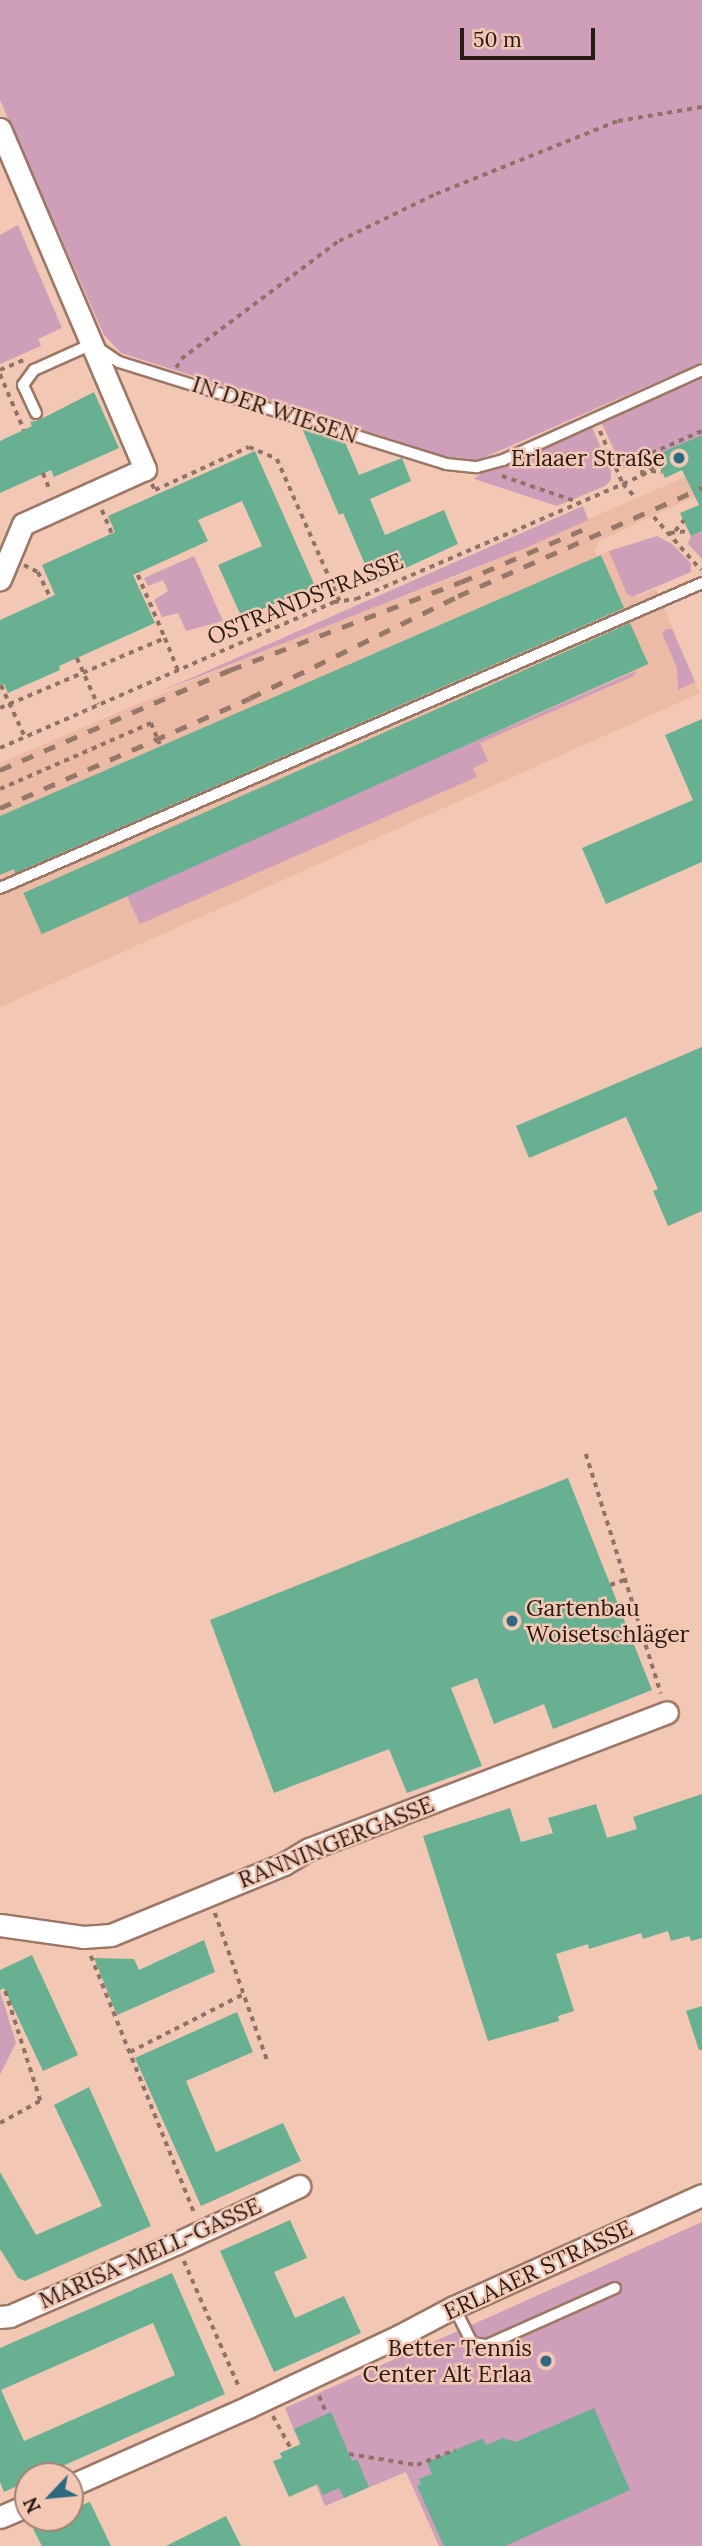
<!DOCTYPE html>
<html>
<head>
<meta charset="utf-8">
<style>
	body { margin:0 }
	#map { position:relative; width:702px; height:2546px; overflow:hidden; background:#f2c8b5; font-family:Lora,serif }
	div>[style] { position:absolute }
	.built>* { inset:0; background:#ecbba5 }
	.green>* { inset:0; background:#cf9fb9 }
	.building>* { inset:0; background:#68b092; transform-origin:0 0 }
	.path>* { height:3.5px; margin-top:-1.75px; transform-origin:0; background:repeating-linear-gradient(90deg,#907366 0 5px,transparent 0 10px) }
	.roads { filter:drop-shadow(2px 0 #9d7766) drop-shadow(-2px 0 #9d7766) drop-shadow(0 2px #9d7766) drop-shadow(0 -2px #9d7766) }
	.lane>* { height:10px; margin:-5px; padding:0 5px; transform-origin:5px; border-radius:5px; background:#fff }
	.street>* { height:21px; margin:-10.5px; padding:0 10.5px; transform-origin:10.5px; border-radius:10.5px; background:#fff }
	.rail>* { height:5px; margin-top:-2.5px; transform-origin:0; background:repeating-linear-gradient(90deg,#96786b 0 12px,transparent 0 24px) }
	.dots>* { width:19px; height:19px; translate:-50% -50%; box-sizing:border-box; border:4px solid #f2c8b5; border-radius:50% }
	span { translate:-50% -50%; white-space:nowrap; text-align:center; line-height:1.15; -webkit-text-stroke:5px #f2c8b5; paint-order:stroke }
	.street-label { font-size:23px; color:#291a13 }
	.poi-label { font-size:23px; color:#291a13 }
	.right { translate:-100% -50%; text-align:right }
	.left { translate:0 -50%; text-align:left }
	.north { position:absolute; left:14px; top:2462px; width:70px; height:70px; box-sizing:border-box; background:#f2c8b5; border:2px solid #a28274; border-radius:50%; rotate:244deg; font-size:19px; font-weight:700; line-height:28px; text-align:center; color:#291a13 }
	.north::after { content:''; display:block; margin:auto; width:24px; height:32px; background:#2d6a81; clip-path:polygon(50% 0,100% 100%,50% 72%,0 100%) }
	.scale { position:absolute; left:460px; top:28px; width:135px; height:32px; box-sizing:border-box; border:4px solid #291a13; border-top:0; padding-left:9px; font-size:21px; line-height:24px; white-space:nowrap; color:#291a13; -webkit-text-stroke:5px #f2c8b5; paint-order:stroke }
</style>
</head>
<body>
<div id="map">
	<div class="built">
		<div style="clip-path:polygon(685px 477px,702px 493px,599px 541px,595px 551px,597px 556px,609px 551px,629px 595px,636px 597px,656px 589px,700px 693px,0 1007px,0 763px,268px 648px,453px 578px)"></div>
	</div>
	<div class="green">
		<div style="clip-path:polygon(0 0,702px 0,702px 362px,483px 458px,470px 461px,447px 457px,121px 353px,104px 335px,0 100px)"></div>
		<div style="clip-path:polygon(18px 225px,62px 328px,38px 339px,41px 346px,0 364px,0 235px)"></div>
		<div style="clip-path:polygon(702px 376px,702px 435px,655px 455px,642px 457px,623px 469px,601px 422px)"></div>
		<div style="clip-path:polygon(591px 425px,611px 471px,611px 480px,605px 486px,557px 506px,474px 479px,482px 473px)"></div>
		<div style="clip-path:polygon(583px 506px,588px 520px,528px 547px,157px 693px)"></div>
		<div style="clip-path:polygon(702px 531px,702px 559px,688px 544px,691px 536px)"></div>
		<div style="clip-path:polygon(657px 536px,672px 544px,691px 563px,691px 572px,632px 597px,627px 594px,609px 551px)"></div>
		<div style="clip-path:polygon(194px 556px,223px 621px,186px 631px,178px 613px,162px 617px,154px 600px,168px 591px,163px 580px,148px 586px,144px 578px)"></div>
		<div style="clip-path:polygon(667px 629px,672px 629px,695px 682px,678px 690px,677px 668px,662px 633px)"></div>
		<div style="clip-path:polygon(636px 671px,634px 676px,480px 743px,488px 761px,473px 768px,477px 777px,140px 924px,126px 894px)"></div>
		<div style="clip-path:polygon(0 1991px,16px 2043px,0 2075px)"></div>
		<div style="clip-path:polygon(702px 2222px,702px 2546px,439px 2546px,406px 2472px,325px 2506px,285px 2408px)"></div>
	</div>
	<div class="building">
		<div style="clip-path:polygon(94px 392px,119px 448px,54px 477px,51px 470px,0 493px,0 441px,32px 426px,30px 422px,39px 420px)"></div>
		<div style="clip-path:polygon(302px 428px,344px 440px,359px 475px,402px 458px,411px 481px,370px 499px,385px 535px,444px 510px,458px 544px,373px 583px,343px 513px,339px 515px)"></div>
		<div style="clip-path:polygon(702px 435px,702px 531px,691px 536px,680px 513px,699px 505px,682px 470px,665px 478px,655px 455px)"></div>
		<div style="clip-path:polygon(255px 451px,315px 586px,242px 618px,218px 565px,262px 546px,242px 501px,198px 520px,208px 541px,133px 575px,155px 623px,59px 666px,60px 670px,8px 693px,4px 684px,0 685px,0 620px,55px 595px,42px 565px,115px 532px,108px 516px)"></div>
		<div style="clip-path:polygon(601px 555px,624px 608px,15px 873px,14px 869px,0 875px,0 816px)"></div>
		<div style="left:630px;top:623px;width:45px;height:664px;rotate:66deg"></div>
		<div style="clip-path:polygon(702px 719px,702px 862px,606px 904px,582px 848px,693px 800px,665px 735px)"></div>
		<div style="clip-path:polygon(702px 1047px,702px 1211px,668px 1226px,653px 1191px,658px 1189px,626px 1117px,529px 1158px,516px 1126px)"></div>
		<div style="clip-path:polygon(568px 1478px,652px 1690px,553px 1729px,544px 1704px,494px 1724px,477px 1678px,451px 1688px,482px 1766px,407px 1793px,389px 1749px,274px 1793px,210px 1620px)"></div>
		<div style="clip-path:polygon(702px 1794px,702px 1938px,691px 1941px,689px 1936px,671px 1941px,668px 1931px,643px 1939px,641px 1933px,589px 1949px,588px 1944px,556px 1954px,574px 2011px,558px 2016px,559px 2021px,488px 2041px,423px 1836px,510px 1808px,521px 1842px,553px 1833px,548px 1818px,596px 1804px,607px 1838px,637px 1829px,633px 1817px)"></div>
		<div style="clip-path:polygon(204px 1940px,215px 1972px,117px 2015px,94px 1958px,134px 1959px,139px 1970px)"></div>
		<div style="clip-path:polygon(32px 1955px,78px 2055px,43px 2071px,4px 1988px,0 1990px,0 1970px)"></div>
		<div style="clip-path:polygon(702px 2006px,702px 2050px,699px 2050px,686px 2011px)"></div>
		<div style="clip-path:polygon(237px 2012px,253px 2052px,186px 2081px,216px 2152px,283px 2123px,301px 2161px,201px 2206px,135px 2058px)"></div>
		<div style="clip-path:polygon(89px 2087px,151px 2226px,25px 2281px,18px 2278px,0 2249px,0 2172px,36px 2235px,102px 2206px,54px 2105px)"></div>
		<div style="clip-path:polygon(290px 2220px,307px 2258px,274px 2272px,295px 2318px,344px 2296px,361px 2333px,274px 2372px,220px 2251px)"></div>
		<div style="clip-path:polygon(evenodd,172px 2273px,225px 2394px,40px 2476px,28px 2476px,28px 2481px,4px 2492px,0 2482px,0 2348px,172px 2273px,153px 2323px,175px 2375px,24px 2441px,1px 2390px,153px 2323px)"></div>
		<div style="clip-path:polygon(594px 2408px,630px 2490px,505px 2546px,444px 2546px,417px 2486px,421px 2484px,419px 2479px,432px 2474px,427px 2462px,483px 2438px,486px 2445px,503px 2438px,516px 2442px)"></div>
		<div style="clip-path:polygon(331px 2412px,352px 2461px,357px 2459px,369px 2487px,344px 2498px,339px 2488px,323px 2495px,318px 2484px,289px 2497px,273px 2461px,282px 2458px,280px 2453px,301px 2444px,294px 2429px)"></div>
		<div style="clip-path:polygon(90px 2502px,111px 2546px,42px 2546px,33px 2529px,38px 2527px,34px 2518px,70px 2518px,70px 2509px)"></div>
		<div style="clip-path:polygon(226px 2516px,241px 2546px,166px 2546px)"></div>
	</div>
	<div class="path">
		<div style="left:176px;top:368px;width:10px;rotate:-61deg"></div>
		<div style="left:181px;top:359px;width:197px;rotate:-36.8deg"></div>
		<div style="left:339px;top:241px;width:108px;rotate:-25.9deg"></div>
		<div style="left:436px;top:194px;width:196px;rotate:-21.9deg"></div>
		<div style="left:618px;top:121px;width:85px;rotate:-9.5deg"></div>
		<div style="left:0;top:370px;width:26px;rotate:-23deg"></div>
		<div style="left:0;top:374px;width:61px;rotate:66.8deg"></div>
		<div style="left:600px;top:431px;width:58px;rotate:66.5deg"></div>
		<div style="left:623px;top:484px;width:19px;rotate:47deg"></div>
		<div style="left:651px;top:471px;width:11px;rotate:5deg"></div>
		<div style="left:43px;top:473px;width:18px;rotate:68deg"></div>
		<div style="left:642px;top:475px;width:9px;rotate:-27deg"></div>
		<div style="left:650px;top:471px;width:14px;rotate:-54deg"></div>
		<div style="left:502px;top:476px;width:80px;rotate:18.9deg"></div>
		<div style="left:152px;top:484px;width:7px;rotate:63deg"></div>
		<div style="left:155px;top:490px;width:103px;rotate:-24.6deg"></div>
		<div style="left:249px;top:447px;width:30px;rotate:23deg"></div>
		<div style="left:277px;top:459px;width:156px;rotate:66.2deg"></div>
		<div style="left:102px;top:510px;width:25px;rotate:67deg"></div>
		<div style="left:654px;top:517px;width:71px;rotate:48.4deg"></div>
		<div style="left:675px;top:531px;width:14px;rotate:-51deg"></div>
		<div style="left:670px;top:533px;width:18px;rotate:-6deg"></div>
		<div style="left:24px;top:565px;width:16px;rotate:27deg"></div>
		<div style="left:38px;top:572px;width:28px;rotate:64deg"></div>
		<div style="left:138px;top:575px;width:69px;rotate:66.8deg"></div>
		<div style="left:77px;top:658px;width:51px;rotate:65.9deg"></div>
		<div style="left:1px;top:685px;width:57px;rotate:65.2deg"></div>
		<div style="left:0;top:708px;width:179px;rotate:-23deg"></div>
		<div style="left:165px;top:638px;width:35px;rotate:68deg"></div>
		<div style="left:0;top:748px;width:365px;rotate:-23.6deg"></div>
		<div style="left:334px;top:602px;width:22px;rotate:-8deg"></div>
		<div style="left:356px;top:599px;width:291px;rotate:-23.3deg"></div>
		<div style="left:623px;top:484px;width:21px;rotate:-25deg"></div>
		<div style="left:642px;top:475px;width:18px;rotate:-90deg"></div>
		<div style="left:642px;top:457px;width:65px;rotate:-23.4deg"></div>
		<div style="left:0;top:789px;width:165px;rotate:-23.6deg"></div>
		<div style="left:151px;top:723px;width:23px;rotate:67deg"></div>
		<div style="left:586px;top:1454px;width:251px;rotate:72.6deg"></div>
		<div style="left:610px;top:1585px;width:18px;rotate:-19deg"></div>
		<div style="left:215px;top:1913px;width:156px;rotate:70.5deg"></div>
		<div style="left:91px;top:1956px;width:279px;rotate:68.1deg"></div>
		<div style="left:130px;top:2052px;width:128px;rotate:-27deg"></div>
		<div style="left:0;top:2123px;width:46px;rotate:-28.8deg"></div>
		<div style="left:40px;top:2101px;width:119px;rotate:-107.7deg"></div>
		<div style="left:184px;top:2261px;width:140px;rotate:66.4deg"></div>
		<div style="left:319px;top:2396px;width:20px;rotate:66deg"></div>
		<div style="left:273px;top:2416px;width:37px;rotate:61deg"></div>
		<div style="left:349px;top:2454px;width:69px;rotate:9.2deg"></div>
		<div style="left:417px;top:2465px;width:41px;rotate:-21.5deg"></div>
	</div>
	<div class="roads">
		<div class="lane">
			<div style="left:36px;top:413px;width:31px;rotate:-115deg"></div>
			<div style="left:23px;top:385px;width:19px;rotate:-54deg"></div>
			<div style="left:34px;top:370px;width:64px;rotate:-24.1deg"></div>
			<div style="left:92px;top:344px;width:32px;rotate:34deg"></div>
			<div style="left:119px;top:362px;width:343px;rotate:17.3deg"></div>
			<div style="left:446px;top:464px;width:31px;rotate:6deg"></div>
			<div style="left:477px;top:467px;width:27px;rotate:-15deg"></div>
			<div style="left:503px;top:460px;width:218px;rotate:-24.3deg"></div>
			<div style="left:0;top:888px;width:765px;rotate:-23.48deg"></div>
			<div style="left:454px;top:2307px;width:40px;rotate:63.4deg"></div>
			<div style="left:472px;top:2343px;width:15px;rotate:8deg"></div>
			<div style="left:487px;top:2345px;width:140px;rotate:-24deg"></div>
		</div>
		<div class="street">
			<div style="left:0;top:129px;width:370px;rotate:66.9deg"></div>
			<div style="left:145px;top:469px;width:134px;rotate:155.7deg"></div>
			<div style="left:23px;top:524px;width:60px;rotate:112.7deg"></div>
			<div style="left:0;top:1925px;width:84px;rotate:8.2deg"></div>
			<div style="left:83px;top:1937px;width:28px;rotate:-4deg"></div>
			<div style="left:111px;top:1935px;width:187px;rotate:-22.3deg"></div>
			<div style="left:284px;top:1864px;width:29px;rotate:-31deg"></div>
			<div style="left:309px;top:1849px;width:383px;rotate:-20.9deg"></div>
			<div style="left:0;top:2317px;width:10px;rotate:-6deg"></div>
			<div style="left:10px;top:2316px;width:182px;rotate:-23.6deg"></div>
			<div style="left:177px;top:2243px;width:135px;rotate:-25deg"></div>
			<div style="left:70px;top:2486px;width:195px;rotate:-23.9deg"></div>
			<div style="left:248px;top:2407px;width:167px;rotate:-25.2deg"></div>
			<div style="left:399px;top:2336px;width:62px;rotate:-27.8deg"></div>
			<div style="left:454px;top:2307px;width:272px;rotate:-24.3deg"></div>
			<div style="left:0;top:2517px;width:30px;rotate:-23deg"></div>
		</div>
	</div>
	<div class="rail">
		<div style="left:0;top:770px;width:251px;rotate:-23.5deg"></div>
		<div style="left:230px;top:670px;width:247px;rotate:-20.9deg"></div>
		<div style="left:461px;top:582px;width:139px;rotate:-23.3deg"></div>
		<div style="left:0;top:808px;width:273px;rotate:-23.7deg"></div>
		<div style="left:250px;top:698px;width:232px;rotate:-26.1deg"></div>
		<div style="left:458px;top:596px;width:267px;rotate:-23.9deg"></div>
	</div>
	<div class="dots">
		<div style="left:679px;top:458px;background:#2d6a81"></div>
		<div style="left:512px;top:1621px;background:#2d6a81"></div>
		<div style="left:546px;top:2361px;background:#2d6a81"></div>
	</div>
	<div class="street-label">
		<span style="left:275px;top:410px;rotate:18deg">IN DER WIESEN</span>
		<span style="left:305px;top:599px;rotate:-22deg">OSTRANDSTRASSE</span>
		<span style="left:336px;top:1842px;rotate:-22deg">RANNINGERGASSE</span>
		<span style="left:150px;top:2253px;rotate:-24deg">MARISA-MELL-GASSE</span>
		<span style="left:538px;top:2270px;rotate:-25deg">ERLAAER STRASSE</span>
	</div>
	<div class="poi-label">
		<span class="right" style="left:665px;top:458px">Erlaaer Straße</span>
		<span class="left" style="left:526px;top:1621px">Gartenbau<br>Woisetschläger</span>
		<span class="right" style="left:532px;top:2361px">Better Tennis<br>Center Alt Erlaa</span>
	</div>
	<div class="north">N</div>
	<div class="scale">50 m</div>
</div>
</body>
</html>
